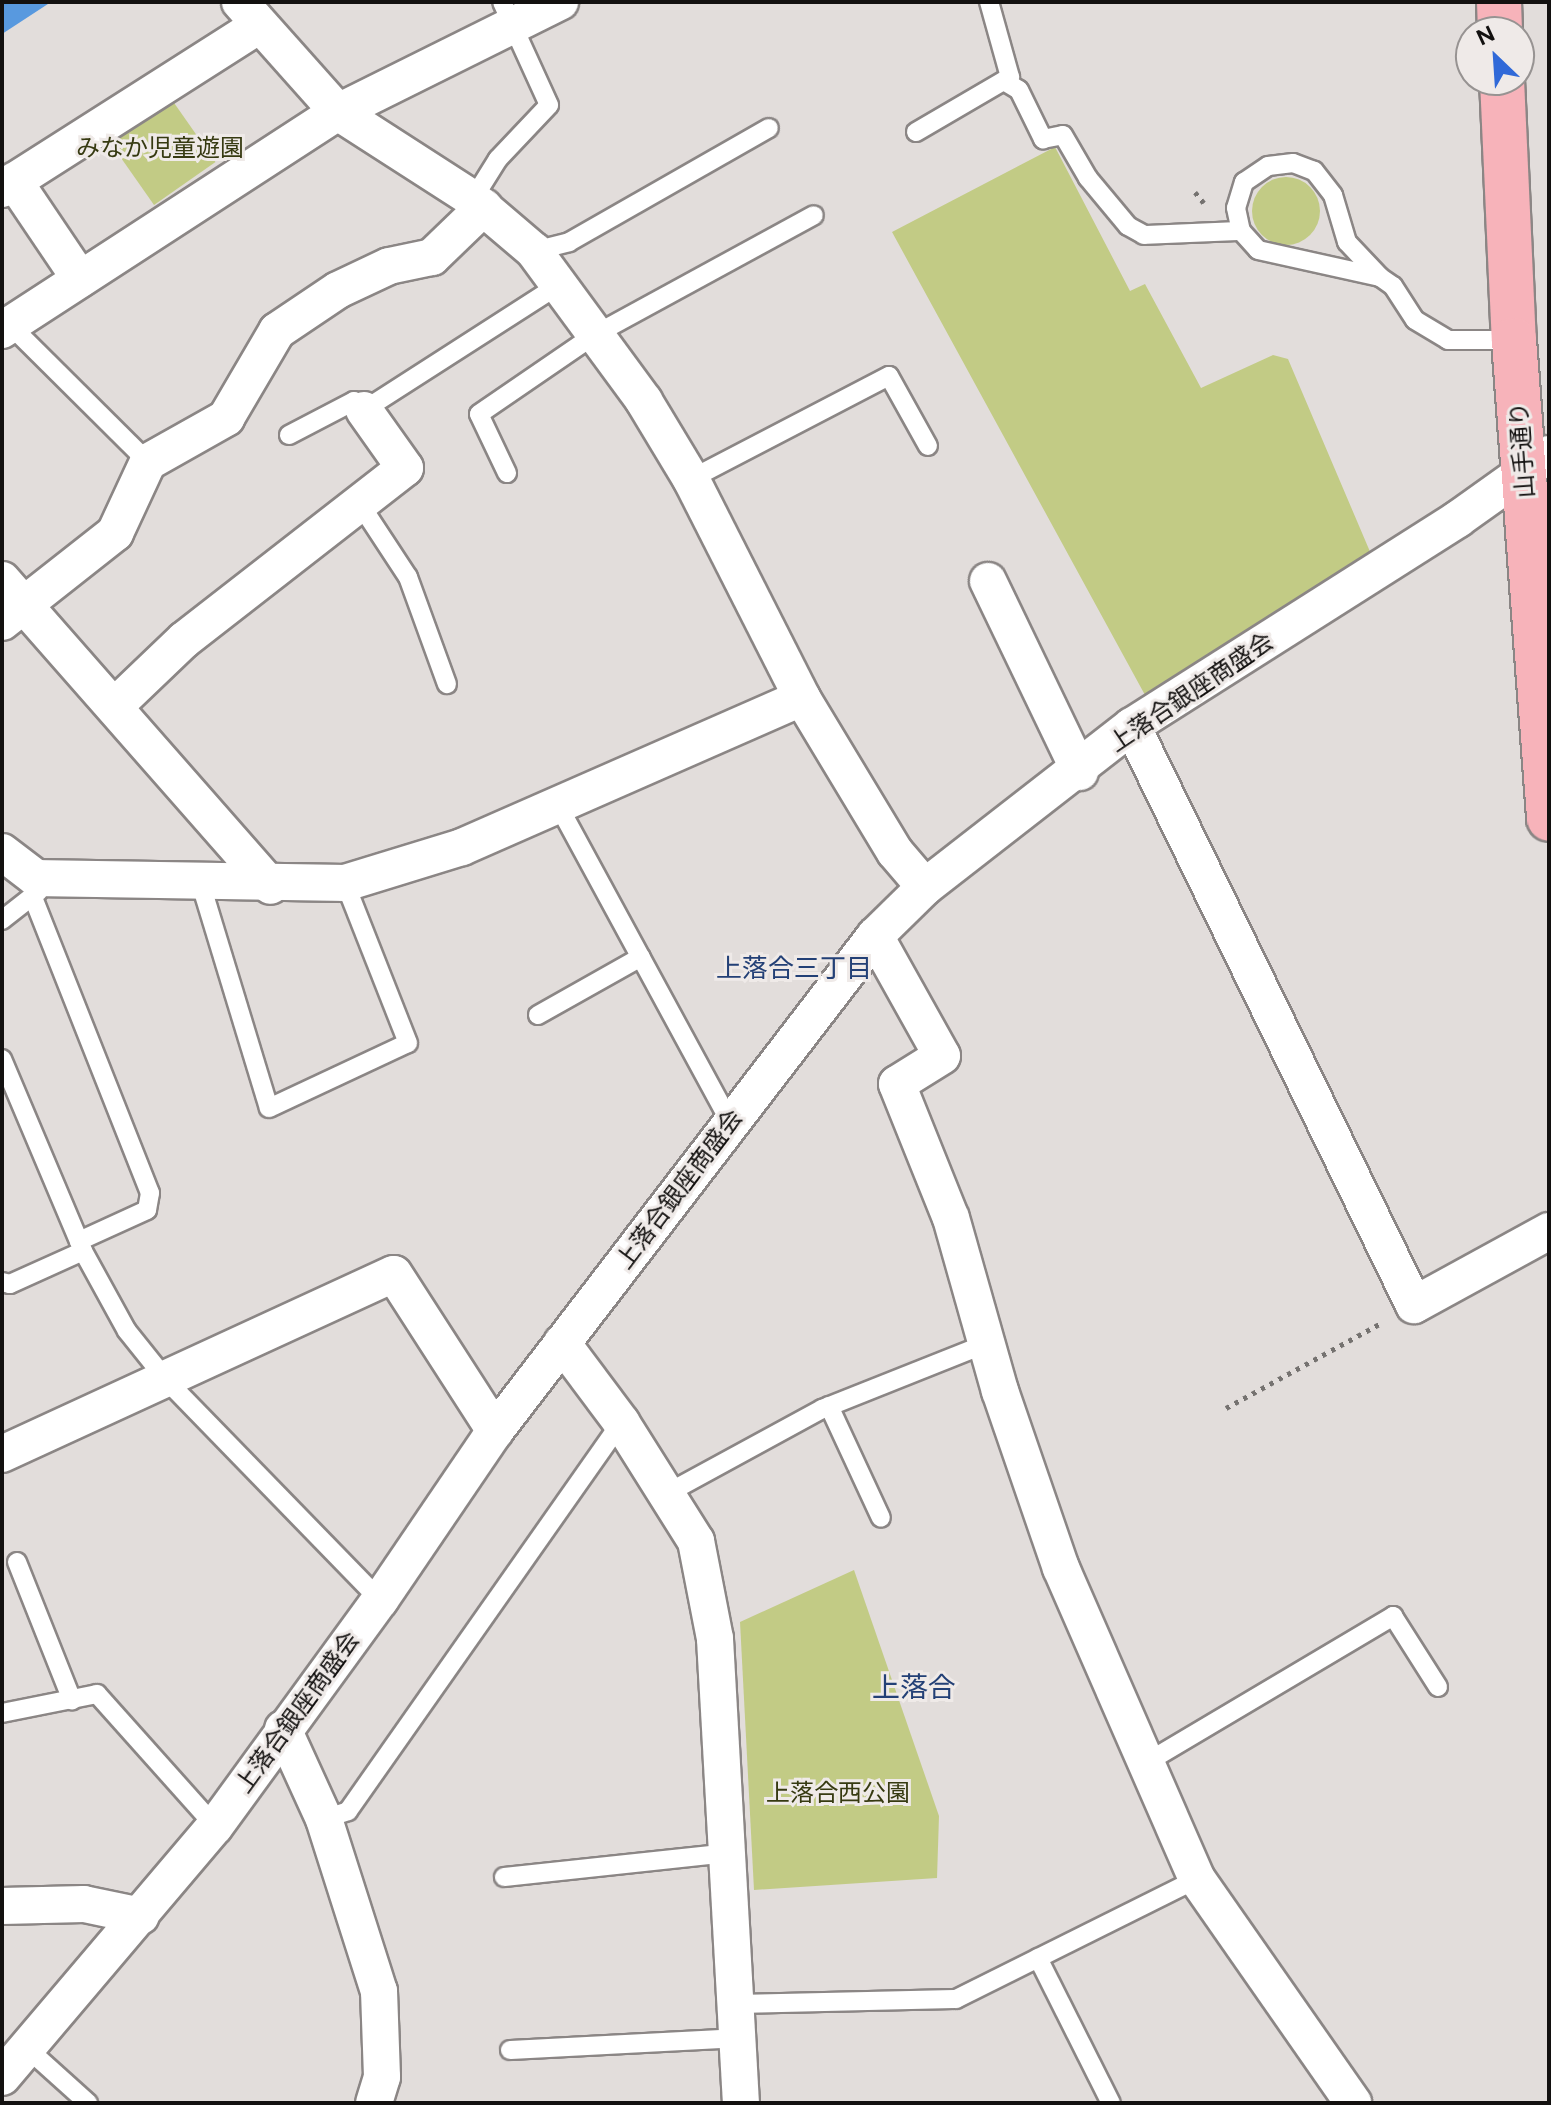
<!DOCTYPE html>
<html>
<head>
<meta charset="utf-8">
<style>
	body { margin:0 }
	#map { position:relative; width:1551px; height:2105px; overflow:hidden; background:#e2dddb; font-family:Figtree,"Noto Sans JP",sans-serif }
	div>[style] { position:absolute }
	.green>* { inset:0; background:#c2cb85; transform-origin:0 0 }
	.round { border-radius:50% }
	.water>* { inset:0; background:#5899df }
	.path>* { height:5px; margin-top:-2.5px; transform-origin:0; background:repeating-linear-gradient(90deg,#757270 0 4px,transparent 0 10px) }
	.roads { filter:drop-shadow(2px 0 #8b8685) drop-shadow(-2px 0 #8b8685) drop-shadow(0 2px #8b8685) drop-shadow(0 -2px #8b8685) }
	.lane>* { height:18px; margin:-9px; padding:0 9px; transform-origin:9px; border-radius:9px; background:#fff }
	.street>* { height:36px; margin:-18px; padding:0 18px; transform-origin:18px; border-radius:18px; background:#fff }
	.primary>* { height:44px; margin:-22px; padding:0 22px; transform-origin:22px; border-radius:22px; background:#f7b3ba }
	span { translate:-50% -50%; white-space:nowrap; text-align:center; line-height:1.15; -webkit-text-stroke:6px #efeae8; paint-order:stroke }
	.park-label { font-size:24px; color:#363a11 }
	.street-label { font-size:24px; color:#131110 }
	.neighbourhood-label { font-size:26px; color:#234076 }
	.quarter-label { font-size:28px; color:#234076 }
	.frame { position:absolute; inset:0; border:4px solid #131110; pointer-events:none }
	.north { position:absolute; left:1455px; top:16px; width:80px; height:80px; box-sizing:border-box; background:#efeae8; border:2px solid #979392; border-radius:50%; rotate:335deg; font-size:22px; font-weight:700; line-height:32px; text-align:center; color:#131110 }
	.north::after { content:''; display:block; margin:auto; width:28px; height:36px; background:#3069d8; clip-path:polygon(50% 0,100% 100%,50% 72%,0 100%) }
</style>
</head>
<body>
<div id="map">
	<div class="green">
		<div style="left:165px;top:90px;width:88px;height:75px;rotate:55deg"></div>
		<div style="clip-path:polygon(1055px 147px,1130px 291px,1145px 284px,1201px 388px,1273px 355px,1288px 359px,1371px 554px,1145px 695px,892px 232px)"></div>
		<div class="round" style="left:1252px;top:177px;width:68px;height:68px"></div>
		<div style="clip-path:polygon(854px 1570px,939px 1816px,937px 1878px,754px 1890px,740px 1622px)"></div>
	</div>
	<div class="water">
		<div style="clip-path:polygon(2px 2px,51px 2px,2px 34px)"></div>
	</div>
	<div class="path">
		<div style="left:1195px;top:192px;width:14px;rotate:51deg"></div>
		<div style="left:1226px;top:1408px;width:177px;rotate:-28.7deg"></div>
	</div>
	<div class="roads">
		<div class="lane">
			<div style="left:1004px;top:81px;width:17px;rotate:31deg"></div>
			<div style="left:1019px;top:90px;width:55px;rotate:63.9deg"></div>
			<div style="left:1043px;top:139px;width:20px;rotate:-11deg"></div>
			<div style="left:1063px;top:135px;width:50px;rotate:59.8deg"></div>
			<div style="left:1088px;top:178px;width:62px;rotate:50.2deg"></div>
			<div style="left:1128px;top:226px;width:18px;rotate:29deg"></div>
			<div style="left:1144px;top:235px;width:97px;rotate:-2.4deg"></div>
			<div style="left:916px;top:132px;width:109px;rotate:-30.3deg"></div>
			<div style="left:1010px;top:77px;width:78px;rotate:-105.6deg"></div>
			<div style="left:473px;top:199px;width:47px;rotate:-58deg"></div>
			<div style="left:498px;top:159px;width:74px;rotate:-46.6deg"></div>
			<div style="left:549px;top:105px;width:113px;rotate:-114.5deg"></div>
			<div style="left:534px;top:251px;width:36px;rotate:-14deg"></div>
			<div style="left:569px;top:242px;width:230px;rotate:-29.7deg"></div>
			<div style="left:1380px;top:277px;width:48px;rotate:-133.3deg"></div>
			<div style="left:1347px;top:242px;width:49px;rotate:-106.6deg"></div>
			<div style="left:1333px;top:195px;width:31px;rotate:-128deg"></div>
			<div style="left:1314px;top:171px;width:22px;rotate:-159deg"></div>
			<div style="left:1293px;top:163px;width:25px;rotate:173deg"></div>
			<div style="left:1268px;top:166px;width:29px;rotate:146deg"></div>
			<div style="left:1244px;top:182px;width:27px;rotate:107deg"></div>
			<div style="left:1236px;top:208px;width:24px;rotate:78deg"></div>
			<div style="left:1241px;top:231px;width:25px;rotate:48deg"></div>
			<div style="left:1258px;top:250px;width:125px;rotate:12.5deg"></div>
			<div style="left:1380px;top:277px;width:16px;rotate:35deg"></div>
			<div style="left:1393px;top:286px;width:40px;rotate:57.1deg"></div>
			<div style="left:1415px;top:320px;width:39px;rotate:31deg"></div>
			<div style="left:1448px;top:340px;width:66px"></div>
			<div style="left:10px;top:325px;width:194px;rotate:44.8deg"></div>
			<div style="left:289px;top:435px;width:73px;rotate:-27.6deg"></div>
			<div style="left:354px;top:401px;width:13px;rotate:42deg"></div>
			<div style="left:364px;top:410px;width:232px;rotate:-32.7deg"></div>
			<div style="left:507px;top:473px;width:65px;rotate:-115.4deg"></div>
			<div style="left:479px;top:414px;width:142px;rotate:-34.4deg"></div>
			<div style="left:596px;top:334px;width:248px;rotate:-28.6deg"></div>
			<div style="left:691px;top:479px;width:223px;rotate:-27.5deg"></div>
			<div style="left:889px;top:376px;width:80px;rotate:60.9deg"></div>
			<div style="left:360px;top:504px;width:87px;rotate:56.7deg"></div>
			<div style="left:408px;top:577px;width:114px;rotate:70deg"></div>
			<div style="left:558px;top:805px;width:361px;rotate:61.5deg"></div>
			<div style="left:199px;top:878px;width:240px;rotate:73.1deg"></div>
			<div style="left:269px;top:1108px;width:153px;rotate:-25.1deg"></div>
			<div style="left:408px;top:1043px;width:172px;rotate:-111.5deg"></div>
			<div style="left:34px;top:900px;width:315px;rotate:68.4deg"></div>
			<div style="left:150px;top:1193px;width:17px;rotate:100deg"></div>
			<div style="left:147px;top:1210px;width:75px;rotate:155.5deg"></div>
			<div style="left:2px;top:920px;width:47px;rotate:-38.1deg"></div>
			<div style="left:538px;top:1015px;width:118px;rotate:-29.4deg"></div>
			<div style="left:2px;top:1059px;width:208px;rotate:67.1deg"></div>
			<div style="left:83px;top:1251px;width:91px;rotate:61.2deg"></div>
			<div style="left:127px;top:1331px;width:64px;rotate:51.3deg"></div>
			<div style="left:167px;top:1381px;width:305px;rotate:45.8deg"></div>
			<div style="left:2px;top:1282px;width:8px;rotate:14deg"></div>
			<div style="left:10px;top:1284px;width:80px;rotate:-24.3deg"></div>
			<div style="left:829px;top:1406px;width:123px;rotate:65.1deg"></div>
			<div style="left:666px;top:1494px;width:178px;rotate:-28.6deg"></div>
			<div style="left:822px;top:1409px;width:179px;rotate:-21.7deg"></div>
			<div style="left:17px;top:1562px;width:149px;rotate:68.3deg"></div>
			<div style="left:2px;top:1713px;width:97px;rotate:-11.3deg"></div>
			<div style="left:97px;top:1694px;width:177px;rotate:48.2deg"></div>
			<div style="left:1144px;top:1764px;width:290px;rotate:-30.7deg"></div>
			<div style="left:1393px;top:1616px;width:84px;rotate:57.6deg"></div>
			<div style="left:324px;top:1819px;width:25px;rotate:-18deg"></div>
			<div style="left:348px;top:1811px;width:475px;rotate:-54.9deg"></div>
			<div style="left:504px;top:1877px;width:225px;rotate:-6.1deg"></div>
			<div style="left:1038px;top:1958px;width:162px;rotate:63.3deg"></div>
			<div style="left:736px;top:2004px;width:220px;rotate:-1.3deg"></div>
			<div style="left:956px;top:1999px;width:269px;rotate:-26.5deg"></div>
			<div style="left:28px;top:2049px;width:81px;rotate:42deg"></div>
			<div style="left:510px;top:2050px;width:226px;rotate:-3deg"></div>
		</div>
		<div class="street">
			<div style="left:240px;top:2px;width:147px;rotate:48.3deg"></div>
			<div style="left:338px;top:112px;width:161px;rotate:32.8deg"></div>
			<div style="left:473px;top:199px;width:80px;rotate:40.4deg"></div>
			<div style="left:534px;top:251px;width:186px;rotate:53.7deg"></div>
			<div style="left:644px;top:401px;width:91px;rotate:58.9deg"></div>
			<div style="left:691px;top:479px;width:246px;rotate:63.1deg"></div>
			<div style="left:802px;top:698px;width:180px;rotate:58.9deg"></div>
			<div style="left:895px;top:852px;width:46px;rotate:49.4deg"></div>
			<div style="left:14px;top:181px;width:118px;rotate:56deg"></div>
			<div style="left:2px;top:189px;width:305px;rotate:-32.5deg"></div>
			<div style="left:2px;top:330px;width:401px;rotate:-33deg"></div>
			<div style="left:338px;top:112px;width:248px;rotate:-26.4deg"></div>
			<div style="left:2px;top:580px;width:407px;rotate:48.7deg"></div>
			<div style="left:988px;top:581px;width:212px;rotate:64.3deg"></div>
			<div style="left:2px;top:622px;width:144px;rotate:-38.2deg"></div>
			<div style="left:115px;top:533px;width:78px;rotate:-65.1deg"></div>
			<div style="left:148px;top:462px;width:90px;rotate:-29.4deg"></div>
			<div style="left:226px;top:418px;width:101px;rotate:-59.6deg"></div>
			<div style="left:277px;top:331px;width:73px;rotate:-33.9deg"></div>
			<div style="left:338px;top:290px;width:56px;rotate:-25.2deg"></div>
			<div style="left:389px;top:266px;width:44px;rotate:-11.8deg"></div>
			<div style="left:432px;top:257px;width:72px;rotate:-43.9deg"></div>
			<div style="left:116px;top:705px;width:94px;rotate:-43.7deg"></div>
			<div style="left:184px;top:640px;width:280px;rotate:-37.9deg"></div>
			<div style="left:405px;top:468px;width:71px;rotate:-125.3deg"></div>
			<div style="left:1132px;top:726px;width:644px;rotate:64.03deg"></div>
			<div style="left:1414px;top:1305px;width:154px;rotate:-28.7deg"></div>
			<div style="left:2px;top:852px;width:43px;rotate:37.4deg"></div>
			<div style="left:36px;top:878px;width:309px;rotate:0.9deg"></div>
			<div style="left:345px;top:883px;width:122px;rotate:-17.1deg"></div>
			<div style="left:462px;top:847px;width:371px;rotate:-23.7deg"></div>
			<div style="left:875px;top:936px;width:137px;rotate:60.8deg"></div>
			<div style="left:942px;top:1056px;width:53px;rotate:148.1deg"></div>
			<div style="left:897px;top:1084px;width:144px;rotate:68.1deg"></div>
			<div style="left:951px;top:1218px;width:180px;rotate:74.2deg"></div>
			<div style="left:1000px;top:1391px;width:187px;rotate:71deg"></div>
			<div style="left:1061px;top:1568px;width:339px;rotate:66.4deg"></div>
			<div style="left:1197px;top:1879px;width:273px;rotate:55.1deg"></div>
			<div style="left:562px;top:1343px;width:99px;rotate:53.2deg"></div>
			<div style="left:621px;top:1422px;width:141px;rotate:57.8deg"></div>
			<div style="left:696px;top:1541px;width:100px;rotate:79deg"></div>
			<div style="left:715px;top:1639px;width:465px;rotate:86.8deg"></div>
			<div style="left:2px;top:1454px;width:431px;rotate:-24.7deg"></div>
			<div style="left:394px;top:1274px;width:187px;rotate:57.2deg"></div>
			<div style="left:283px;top:1729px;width:99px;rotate:65.5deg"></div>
			<div style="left:324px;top:1819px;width:181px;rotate:72.3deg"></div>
			<div style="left:379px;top:1991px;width:86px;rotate:88deg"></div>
			<div style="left:382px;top:2077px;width:27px;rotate:107deg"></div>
			<div style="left:2px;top:1906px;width:82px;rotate:-1.4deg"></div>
			<div style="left:84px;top:1904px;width:58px;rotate:11.9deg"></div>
			<div style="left:2px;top:2077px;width:329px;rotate:-49.7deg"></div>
			<div style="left:215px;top:1826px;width:280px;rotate:-53.9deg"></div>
			<div style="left:380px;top:1600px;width:204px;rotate:-55.8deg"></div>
			<div style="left:495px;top:1431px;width:624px;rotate:-52.49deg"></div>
			<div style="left:875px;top:936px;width:70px;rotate:-44.4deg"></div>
			<div style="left:925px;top:887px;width:262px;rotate:-37.9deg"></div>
			<div style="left:1132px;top:726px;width:386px;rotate:-32.4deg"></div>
			<div style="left:1458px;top:519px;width:112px;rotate:-35.5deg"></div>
		</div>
		<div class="primary">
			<div style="left:1499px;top:2px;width:30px;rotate:88deg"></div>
			<div style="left:1502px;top:80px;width:260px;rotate:87.4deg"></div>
			<div style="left:1514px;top:340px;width:480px;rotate:85.8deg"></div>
		</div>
	</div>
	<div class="park-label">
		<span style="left:160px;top:148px">みなか児童遊園</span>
		<span style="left:838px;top:1793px">上落合西公園</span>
	</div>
	<div class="street-label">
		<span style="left:1522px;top:450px;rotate:-94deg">山手通り</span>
		<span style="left:1191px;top:692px;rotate:-34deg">上落合銀座商盛会</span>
		<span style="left:679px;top:1189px;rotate:-53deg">上落合銀座商盛会</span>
		<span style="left:297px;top:1712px;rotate:-54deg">上落合銀座商盛会</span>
	</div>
	<div class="neighbourhood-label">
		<span style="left:794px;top:969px">上落合三丁目</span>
	</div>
	<div class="quarter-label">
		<span style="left:914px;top:1687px">上落合</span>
	</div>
	<div class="frame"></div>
	<div class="north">N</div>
</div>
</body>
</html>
